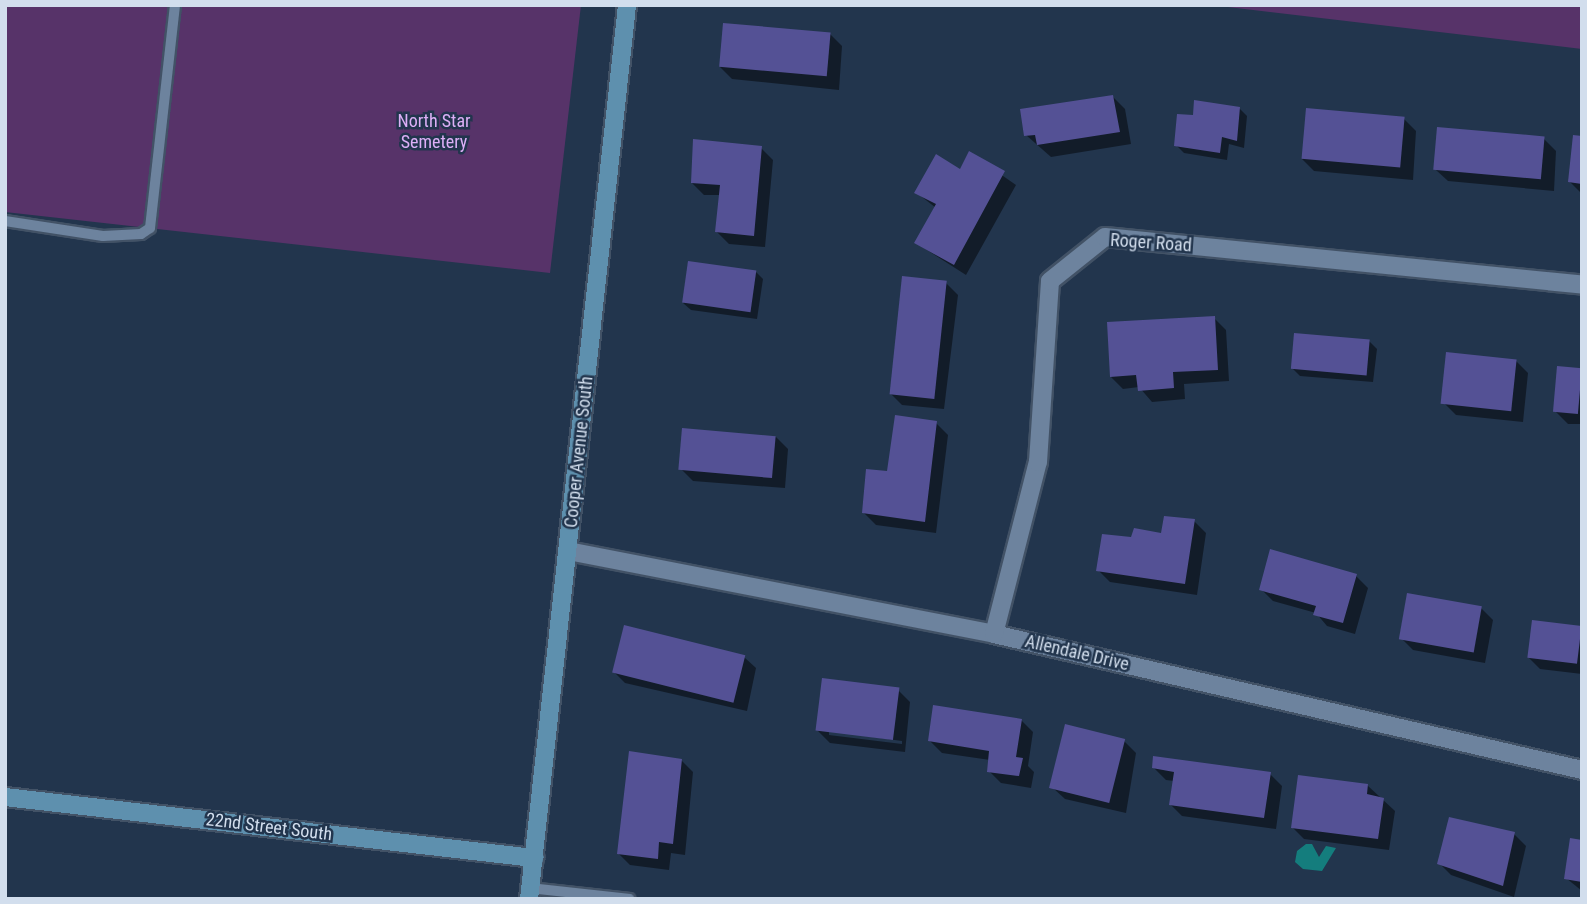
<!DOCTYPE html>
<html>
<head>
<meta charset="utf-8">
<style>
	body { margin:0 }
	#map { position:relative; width:1587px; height:904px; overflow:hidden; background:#22354d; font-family:"Roboto Condensed",sans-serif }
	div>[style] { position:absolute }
	.green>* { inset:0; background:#573369 }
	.water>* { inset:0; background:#147d7d }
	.shadow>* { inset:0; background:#0007 }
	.building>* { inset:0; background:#545195; transform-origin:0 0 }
	.roads { filter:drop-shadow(2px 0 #425266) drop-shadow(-2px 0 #425266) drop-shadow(0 2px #425266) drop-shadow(0 -2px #425266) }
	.lane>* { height:10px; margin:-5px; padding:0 5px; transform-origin:5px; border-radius:5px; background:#6d839e }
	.street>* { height:18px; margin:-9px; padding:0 9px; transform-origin:9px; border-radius:9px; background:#6d839e }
	.secondary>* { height:18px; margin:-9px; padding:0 9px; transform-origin:9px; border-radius:9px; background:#5e90ae }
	span { translate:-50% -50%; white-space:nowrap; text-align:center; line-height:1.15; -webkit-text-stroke:5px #22354d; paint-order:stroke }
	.park-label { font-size:18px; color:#ddaff7 }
	.street-label { font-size:18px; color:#d2deed }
	.frame { position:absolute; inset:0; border:7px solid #d2deed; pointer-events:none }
</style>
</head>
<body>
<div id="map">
	<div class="green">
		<div style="clip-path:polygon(5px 5px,581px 5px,550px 273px,5px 212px)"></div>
		<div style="clip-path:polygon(1211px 5px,1582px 5px,1582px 49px)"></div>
	</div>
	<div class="water">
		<div style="clip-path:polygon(1306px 844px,1312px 844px,1319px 857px,1326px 846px,1336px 848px,1322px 871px,1303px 869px,1295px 862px,1297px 851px)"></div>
	</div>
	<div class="shadow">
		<div style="clip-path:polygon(830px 34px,842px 46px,839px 90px,732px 79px,720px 67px)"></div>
		<div style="clip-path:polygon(1113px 97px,1125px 109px,1131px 144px,1051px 157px,1026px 135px)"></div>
		<div style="clip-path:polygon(1239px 108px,1247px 116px,1244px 148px,1229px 144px,1227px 160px,1184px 153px,1176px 145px,1194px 117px)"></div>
		<div style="clip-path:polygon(1404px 119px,1416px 131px,1413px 180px,1314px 171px,1302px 159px)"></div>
		<div style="clip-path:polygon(1582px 137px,1582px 194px,1570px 182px)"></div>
		<div style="clip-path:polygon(1544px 139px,1556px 151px,1554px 191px,1448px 181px,1436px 170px)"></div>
		<div style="clip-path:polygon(761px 148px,773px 160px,765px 247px,729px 244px,717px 232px,720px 195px,704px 195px,692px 183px)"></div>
		<div style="clip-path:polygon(970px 153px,1016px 185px,966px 275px,916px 243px,936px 208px,917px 193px,961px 171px)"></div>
		<div style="clip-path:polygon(755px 271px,763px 279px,757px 319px,691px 310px,683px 303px)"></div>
		<div style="clip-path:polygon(946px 283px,958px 295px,944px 409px,902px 405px,890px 393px)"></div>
		<div style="clip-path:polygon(1214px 318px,1226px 330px,1229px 381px,1184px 384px,1185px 399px,1152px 402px,1139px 387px,1123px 389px,1111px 377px)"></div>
		<div style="clip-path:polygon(1369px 341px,1377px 349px,1373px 382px,1300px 376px,1292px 368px)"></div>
		<div style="clip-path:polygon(1516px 361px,1528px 373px,1523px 422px,1456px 415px,1444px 403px)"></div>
		<div style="clip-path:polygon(1582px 369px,1582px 424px,1568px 424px,1556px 412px)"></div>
		<div style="clip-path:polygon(936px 423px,948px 435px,936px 533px,876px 525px,864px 513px,889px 473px)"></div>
		<div style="clip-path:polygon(776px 437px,788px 449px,785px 488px,693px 481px,681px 469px)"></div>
		<div style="clip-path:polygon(1194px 521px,1206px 533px,1197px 595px,1110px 582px,1098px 570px,1132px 539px,1162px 535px)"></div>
		<div style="clip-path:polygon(1356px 576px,1368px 588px,1355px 634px,1327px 626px,1316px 613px,1273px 601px,1261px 589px)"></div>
		<div style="clip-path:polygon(1481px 608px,1493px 620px,1485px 663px,1413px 650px,1401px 638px)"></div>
		<div style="clip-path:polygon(1582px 628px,1582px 674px,1540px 669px,1528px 657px)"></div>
		<div style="clip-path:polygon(744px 657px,756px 668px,747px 711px,625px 683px,613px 671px)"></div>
		<div style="clip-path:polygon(evenodd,898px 690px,910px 702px,905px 752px,830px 743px,818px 731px,898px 690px,829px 731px,902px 741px,902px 744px,829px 735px,829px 731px)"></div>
		<div style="clip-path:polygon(1021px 720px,1033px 732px,1028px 766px,1034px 772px,1031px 788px,1001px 783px,989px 771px,990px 760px,942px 753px,930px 741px)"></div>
		<div style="clip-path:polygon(1124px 741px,1136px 753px,1126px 813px,1065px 799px,1053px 788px)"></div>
		<div style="clip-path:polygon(681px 760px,693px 772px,685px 855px,671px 853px,669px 870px,630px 865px,618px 853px)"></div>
		<div style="clip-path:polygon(1154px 768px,1270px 774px,1282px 786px,1276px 829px,1182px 816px,1170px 804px,1174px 781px,1166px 780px)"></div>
		<div style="clip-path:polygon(1367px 785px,1395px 811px,1389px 850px,1304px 839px,1292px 827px)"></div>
		<div style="clip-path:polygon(1514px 834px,1526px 846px,1514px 897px,1451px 875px,1439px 863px)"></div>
		<div style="clip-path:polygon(1582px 841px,1582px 891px,1566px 878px)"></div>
	</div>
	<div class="building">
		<div style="left:723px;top:23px;width:108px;height:44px;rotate:5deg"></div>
		<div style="clip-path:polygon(1113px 95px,1120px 132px,1037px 145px,1035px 135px,1024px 136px,1020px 109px)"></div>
		<div style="clip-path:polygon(1194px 100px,1240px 107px,1237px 141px,1222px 137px,1220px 153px,1174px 146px,1177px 114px,1193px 115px)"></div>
		<div style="left:1306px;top:108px;width:99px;height:51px;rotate:5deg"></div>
		<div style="left:1437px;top:127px;width:108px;height:43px;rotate:5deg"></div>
		<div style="clip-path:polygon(1573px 135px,1582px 136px,1582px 184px,1568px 182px)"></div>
		<div style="clip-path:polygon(693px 139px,762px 146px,754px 236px,715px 232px,720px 185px,691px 183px)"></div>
		<div style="clip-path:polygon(969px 151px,1005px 171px,954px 265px,914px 243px,936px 204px,914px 193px,936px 154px,960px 169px)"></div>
		<div style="left:688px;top:261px;width:69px;height:42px;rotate:8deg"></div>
		<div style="left:902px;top:276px;width:45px;height:119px;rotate:6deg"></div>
		<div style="clip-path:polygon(1215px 316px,1218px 370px,1173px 372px,1174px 388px,1138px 391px,1136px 375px,1110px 377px,1107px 322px)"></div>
		<div style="left:1294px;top:333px;width:76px;height:36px;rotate:5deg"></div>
		<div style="left:1446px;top:352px;width:71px;height:52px;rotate:6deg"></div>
		<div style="left:1557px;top:366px;width:25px;height:46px;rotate:5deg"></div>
		<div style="clip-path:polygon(895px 415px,937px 421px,925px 522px,862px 513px,866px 469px,887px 471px)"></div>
		<div style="left:682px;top:428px;width:94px;height:42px;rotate:5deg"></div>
		<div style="clip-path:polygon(1164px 516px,1195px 519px,1185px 584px,1096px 571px,1102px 534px,1131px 537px,1134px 528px,1161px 533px)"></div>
		<div style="clip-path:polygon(1270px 549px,1357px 574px,1343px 623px,1313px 615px,1316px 606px,1259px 590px)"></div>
		<div style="left:1407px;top:593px;width:76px;height:47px;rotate:10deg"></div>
		<div style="left:1532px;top:620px;width:50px;height:38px;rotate:7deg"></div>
		<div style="left:624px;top:625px;width:125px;height:49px;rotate:14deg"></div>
		<div style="left:822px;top:678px;width:78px;height:53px;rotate:7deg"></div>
		<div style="clip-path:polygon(933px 705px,1022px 719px,1016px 757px,1023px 758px,1019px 776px,987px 772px,989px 751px,928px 741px)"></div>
		<div style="left:1065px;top:724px;width:62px;height:66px;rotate:14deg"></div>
		<div style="clip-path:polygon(629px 751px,682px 759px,673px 844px,659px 842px,658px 859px,617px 854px)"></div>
		<div style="clip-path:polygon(1153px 756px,1271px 772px,1264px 818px,1169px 805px,1174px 772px,1152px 768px)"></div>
		<div style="clip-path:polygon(1298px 775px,1368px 784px,1367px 794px,1384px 798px,1378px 839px,1291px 828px)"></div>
		<div style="clip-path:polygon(1449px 817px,1515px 832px,1503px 886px,1437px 864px)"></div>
		<div style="clip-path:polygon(1570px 838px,1582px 840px,1582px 882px,1564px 879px)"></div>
	</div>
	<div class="roads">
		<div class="lane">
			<div style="left:5px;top:221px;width:99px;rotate:8.7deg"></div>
			<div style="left:103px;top:236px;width:38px;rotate:-3deg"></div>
			<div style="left:141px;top:234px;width:11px;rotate:-34deg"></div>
			<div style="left:150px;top:228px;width:224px;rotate:-83.6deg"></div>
			<div style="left:530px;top:888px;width:100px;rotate:6.3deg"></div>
		</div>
		<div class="street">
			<div style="left:568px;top:551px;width:434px;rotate:11deg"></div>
			<div style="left:994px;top:634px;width:604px;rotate:13.02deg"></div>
			<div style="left:994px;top:634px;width:178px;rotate:-75.7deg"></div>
			<div style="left:1038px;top:462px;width:181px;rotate:-86.2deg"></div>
			<div style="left:1050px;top:281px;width:70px;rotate:-38.7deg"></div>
			<div style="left:1105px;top:237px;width:479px;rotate:5.7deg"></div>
		</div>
		<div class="secondary">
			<div style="left:5px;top:797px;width:533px;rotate:6.58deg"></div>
			<div style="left:529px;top:899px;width:899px;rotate:-83.74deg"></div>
		</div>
	</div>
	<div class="park-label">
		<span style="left:434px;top:132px">North Star<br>Semetery</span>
	</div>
	<div class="street-label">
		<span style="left:1151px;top:243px;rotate:4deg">Roger Road</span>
		<span style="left:579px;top:452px;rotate:-84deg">Cooper Avenue South</span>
		<span style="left:1077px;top:653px;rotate:13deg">Allendale Drive</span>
		<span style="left:269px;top:827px;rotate:7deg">22nd Street South</span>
	</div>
	<div class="frame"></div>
</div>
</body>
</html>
